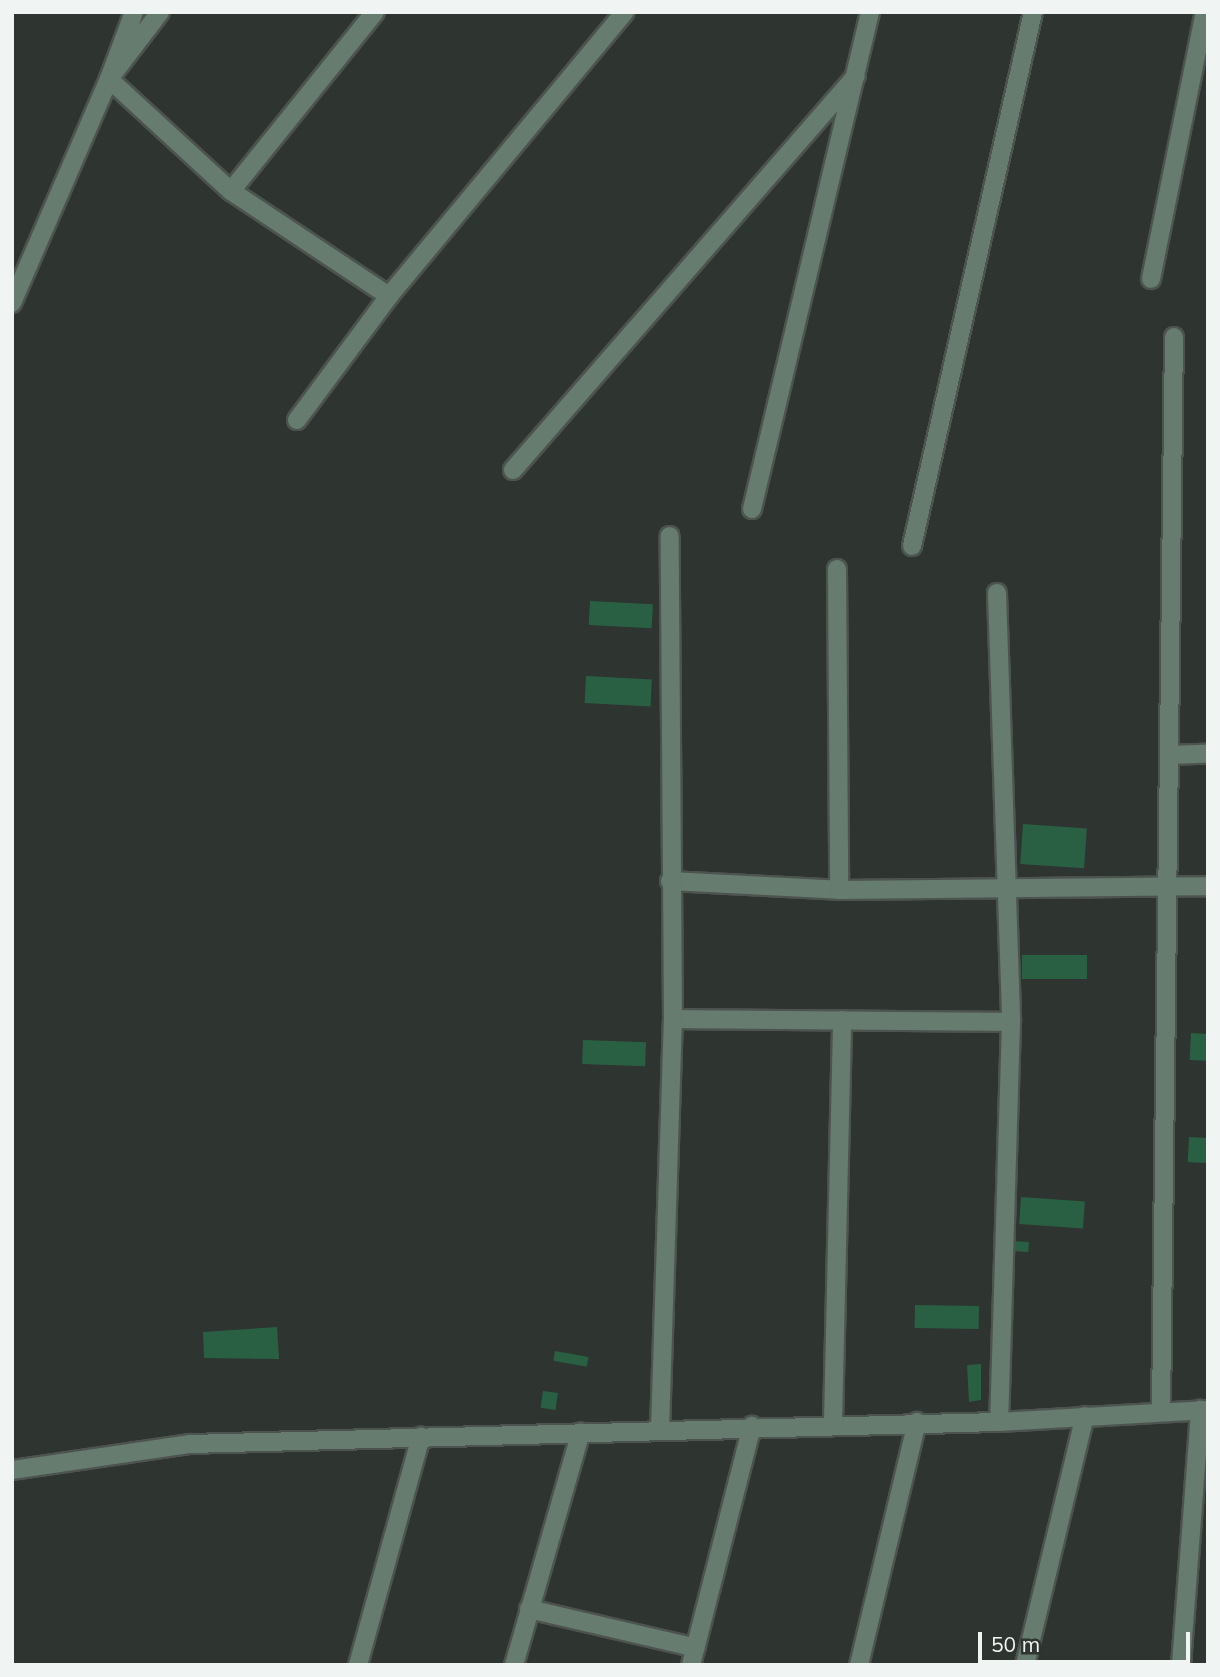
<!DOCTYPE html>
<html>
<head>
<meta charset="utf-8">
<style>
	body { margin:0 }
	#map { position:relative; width:1220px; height:1677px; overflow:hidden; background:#2e3430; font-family:Mulish,sans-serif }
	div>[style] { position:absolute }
	.building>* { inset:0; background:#296043; transform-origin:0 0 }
	.roads { filter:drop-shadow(2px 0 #4d534f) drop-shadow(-2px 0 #4d534f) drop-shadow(0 2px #4d534f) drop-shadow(0 -2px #4d534f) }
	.minor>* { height:18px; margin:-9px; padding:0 9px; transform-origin:9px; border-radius:9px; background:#657c6e }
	span { translate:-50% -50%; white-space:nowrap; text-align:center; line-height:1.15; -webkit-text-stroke:5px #2e3430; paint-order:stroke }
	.frame { position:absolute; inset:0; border:14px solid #f0f4f2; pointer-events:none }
	.scale { position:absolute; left:978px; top:1632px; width:212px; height:32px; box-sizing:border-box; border:4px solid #f0f4f2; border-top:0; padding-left:9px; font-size:21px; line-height:24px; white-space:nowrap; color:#f0f4f2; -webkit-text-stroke:5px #2e3430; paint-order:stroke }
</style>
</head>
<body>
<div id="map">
	<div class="building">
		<div style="left:590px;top:601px;width:63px;height:24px;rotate:3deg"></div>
		<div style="left:586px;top:676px;width:66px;height:27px;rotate:3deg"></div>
		<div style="left:1023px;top:824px;width:64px;height:40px;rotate:4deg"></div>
		<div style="left:1022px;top:955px;width:65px;height:24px"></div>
		<div style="left:1191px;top:1033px;width:17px;height:27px;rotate:3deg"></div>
		<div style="left:583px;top:1040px;width:63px;height:24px;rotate:2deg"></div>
		<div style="left:1189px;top:1137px;width:19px;height:25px;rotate:3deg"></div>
		<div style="left:1021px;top:1197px;width:64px;height:27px;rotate:4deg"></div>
		<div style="left:1013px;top:1241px;width:16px;height:10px;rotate:4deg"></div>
		<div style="left:915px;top:1305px;width:64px;height:23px;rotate:1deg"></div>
		<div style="clip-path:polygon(277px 1327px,279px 1359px,204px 1358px,203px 1332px)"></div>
		<div style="left:555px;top:1351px;width:34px;height:10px;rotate:10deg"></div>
		<div style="clip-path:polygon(981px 1364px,981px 1400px,969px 1402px,967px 1365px)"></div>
		<div style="left:543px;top:1391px;width:15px;height:17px;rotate:8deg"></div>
	</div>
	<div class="roads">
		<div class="minor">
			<div style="left:134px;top:12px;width:72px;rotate:110.5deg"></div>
			<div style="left:109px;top:79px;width:166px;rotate:42.6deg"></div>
			<div style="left:231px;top:191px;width:190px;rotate:33.6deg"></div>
			<div style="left:231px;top:191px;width:230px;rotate:-51.2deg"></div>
			<div style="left:1151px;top:279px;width:272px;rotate:-78.6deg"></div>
			<div style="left:12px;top:303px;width:244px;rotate:-66.6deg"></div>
			<div style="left:109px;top:79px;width:84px;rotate:-52.7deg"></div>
			<div style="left:297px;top:420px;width:154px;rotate:-53.4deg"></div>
			<div style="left:389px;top:296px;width:369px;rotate:-50.3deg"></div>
			<div style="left:513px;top:470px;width:522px;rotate:-48.96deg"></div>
			<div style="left:752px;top:509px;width:511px;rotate:-76.64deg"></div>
			<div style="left:912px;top:546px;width:548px;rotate:-77.23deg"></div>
			<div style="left:837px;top:569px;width:321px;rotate:89.6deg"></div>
			<div style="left:997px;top:593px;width:429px;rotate:88.1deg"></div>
			<div style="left:1011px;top:1022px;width:400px;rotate:91.7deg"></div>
			<div style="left:1170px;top:755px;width:38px;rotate:-2deg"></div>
			<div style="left:670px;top:881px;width:169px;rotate:3deg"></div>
			<div style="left:839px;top:890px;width:369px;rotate:-0.6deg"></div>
			<div style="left:673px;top:1019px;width:338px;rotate:0.5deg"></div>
			<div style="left:1161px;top:1412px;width:1075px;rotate:-89.31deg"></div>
			<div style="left:833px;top:1423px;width:403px;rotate:-88.7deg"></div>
			<div style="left:660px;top:1430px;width:411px;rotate:-88.2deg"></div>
			<div style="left:673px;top:1019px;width:483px;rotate:-90.4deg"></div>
			<div style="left:12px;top:1470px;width:180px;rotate:-8.3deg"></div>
			<div style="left:190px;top:1444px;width:809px;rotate:-1.56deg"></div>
			<div style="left:999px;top:1422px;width:209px;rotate:-3.3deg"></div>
			<div style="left:529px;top:1609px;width:171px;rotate:13.1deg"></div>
			<div style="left:358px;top:1665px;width:237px;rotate:-74.6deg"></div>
			<div style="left:514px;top:1665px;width:242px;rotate:-74deg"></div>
			<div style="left:691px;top:1665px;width:247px;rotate:-75.7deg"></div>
			<div style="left:859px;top:1665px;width:250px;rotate:-76.6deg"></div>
			<div style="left:1025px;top:1665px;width:256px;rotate:-76.5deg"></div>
			<div style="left:1181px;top:1665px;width:256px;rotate:-85.7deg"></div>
		</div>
	</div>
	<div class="frame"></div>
	<div class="scale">50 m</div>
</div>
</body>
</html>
